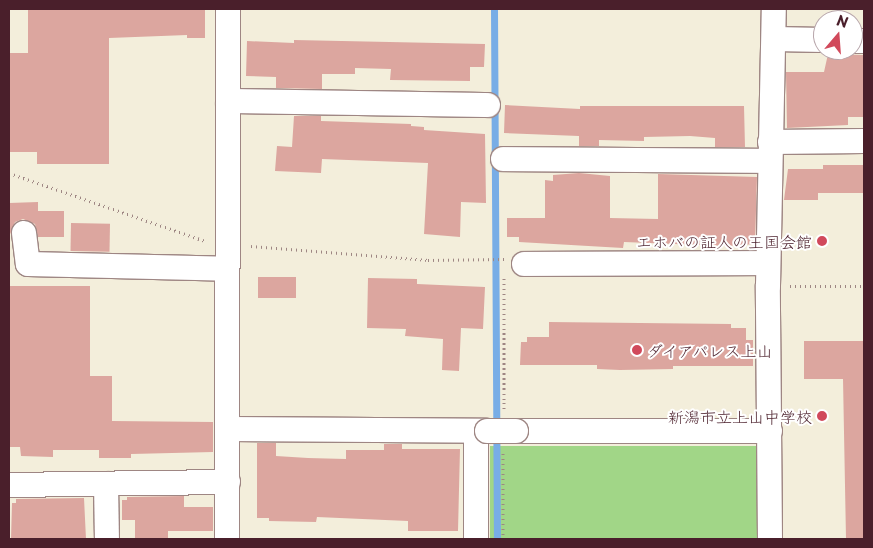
<!DOCTYPE html>
<html>
<head>
<meta charset="utf-8">
<style>
	body { margin:0 }
	#map { position:relative; width:873px; height:548px; overflow:hidden; background:#f3eedb; font-family:"Playpen Sans","Klee One",sans-serif }
	div>[style] { position:absolute }
	.green>* { inset:0; background:#a1d687; transform-origin:0 0 }
	.stream>* { height:7px; margin:-3.5px; padding:0 3.5px; transform-origin:3.5px; border-radius:3.5px; background:#78ade6 }
	.building>* { inset:0; background:#dca69f; transform-origin:0 0 }
	.path>* { height:3px; margin-top:-1.5px; transform-origin:0; background:repeating-linear-gradient(90deg,#9e8683 0 1px,transparent 0 5px) }
	.roads { filter:drop-shadow(1px 0 #9e8683) drop-shadow(-1px 0 #9e8683) drop-shadow(0 1px #9e8683) drop-shadow(0 -1px #9e8683) }
	.minor>* { height:24px; margin:-12px; padding:0 12px; transform-origin:12px; border-radius:12px; background:#fff }
	.bridges { filter:drop-shadow(1px 0 #9e8683) drop-shadow(-1px 0 #9e8683) drop-shadow(0 1px #9e8683) drop-shadow(0 -1px #9e8683) }
	.minor-bridge>* { height:24px; margin:-12px; padding:0 12px; transform-origin:12px; border-radius:12px; background:#fff }
	.dots>* { width:14px; height:14px; translate:-50% -50%; box-sizing:border-box; border:2px solid #fff; border-radius:50% }
	span { translate:-50% -50%; white-space:nowrap; text-align:center; line-height:1.15; -webkit-text-stroke:4px #fff; paint-order:stroke }
	.poi-label { font-size:16px; color:#4a1f2b }
	.right { translate:-100% -50%; text-align:right }
	.left { translate:0 -50%; text-align:left }
	.frame { position:absolute; inset:0; border:10px solid #4a1f2b; pointer-events:none }
	.north { position:absolute; left:813px; top:10px; width:50px; height:50px; box-sizing:border-box; background:#fff; border:1px solid #b7a5aa; border-radius:50%; rotate:18deg; font-size:14px; font-weight:700; line-height:20px; text-align:center; color:#4a1f2b }
	.north::after { content:''; display:block; margin:auto; width:18px; height:22px; background:#d1495b; clip-path:polygon(50% 0,100% 100%,50% 72%,0 100%) }
</style>
</head>
<body>
<div id="map">
	<div class="green">
		<div style="left:490px;top:446px;width:268px;height:93px"></div>
	</div>
	<div class="stream">
		<div style="left:494px;top:9px;width:530px;rotate:89.68deg"></div>
	</div>
	<div class="building">
		<div style="clip-path:polygon(28px 9px,205px 9px,205px 38px,187px 38px,187px 35px,109px 38px,109px 164px,37px 164px,37px 152px,9px 152px,9px 53px,28px 53px)"></div>
		<div style="clip-path:polygon(294px 40px,485px 44px,484px 67px,470px 67px,470px 81px,390px 80px,391px 69px,355px 68px,355px 74px,322px 74px,322px 89px,276px 88px,276px 77px,246px 76px,247px 41px,294px 43px)"></div>
		<div style="clip-path:polygon(828px 54px,864px 55px,864px 117px,848px 117px,848px 125px,787px 128px,786px 72px,824px 72px)"></div>
		<div style="clip-path:polygon(505px 105px,580px 109px,580px 106px,744px 106px,745px 147px,715px 147px,715px 138px,690px 136px,644px 137px,644px 141px,599px 140px,599px 146px,579px 146px,579px 136px,504px 133px)"></div>
		<div style="clip-path:polygon(294px 116px,321px 116px,321px 121px,411px 124px,411px 126px,424px 127px,424px 130px,485px 134px,486px 203px,461px 202px,460px 237px,424px 234px,428px 163px,322px 159px,321px 173px,275px 171px,277px 146px,292px 147px)"></div>
		<div style="clip-path:polygon(823px 165px,864px 165px,864px 193px,818px 193px,818px 200px,784px 200px,788px 169px,823px 169px)"></div>
		<div style="clip-path:polygon(579px 173px,610px 176px,610px 218px,658px 219px,658px 174px,757px 177px,755px 244px,726px 246px,624px 242px,623px 248px,519px 242px,519px 237px,507px 237px,507px 218px,545px 218px,545px 180px,553px 181px,553px 175px)"></div>
		<div style="clip-path:polygon(38px 202px,38px 211px,64px 211px,64px 237px,38px 237px,35px 224px,23px 219px,15px 222px,9px 237px,9px 203px)"></div>
		<div style="left:71px;top:223px;width:39px;height:28px;rotate:1deg"></div>
		<div style="left:258px;top:277px;width:38px;height:21px"></div>
		<div style="clip-path:polygon(368px 278px,417px 279px,417px 284px,485px 287px,483px 329px,461px 328px,459px 371px,442px 370px,443px 339px,405px 336px,406px 329px,367px 328px)"></div>
		<div style="clip-path:polygon(9px 286px,90px 286px,90px 376px,112px 376px,112px 421px,213px 422px,213px 452px,131px 454px,131px 458px,99px 458px,99px 450px,53px 450px,53px 457px,21px 456px,20px 447px,9px 447px)"></div>
		<div style="clip-path:polygon(549px 322px,731px 324px,731px 328px,746px 328px,746px 340px,753px 340px,753px 366px,673px 366px,673px 369px,620px 370px,597px 369px,597px 365px,520px 365px,521px 342px,527px 342px,527px 337px,549px 337px)"></div>
		<div style="clip-path:polygon(804px 341px,864px 341px,864px 539px,846px 539px,843px 379px,804px 379px)"></div>
		<div style="clip-path:polygon(257px 443px,276px 443px,276px 456px,308px 458px,346px 459px,346px 450px,384px 450px,384px 444px,402px 444px,402px 449px,460px 449px,458px 531px,408px 531px,408px 521px,317px 517px,316px 522px,269px 521px,269px 518px,257px 518px)"></div>
		<div style="clip-path:polygon(184px 496px,184px 507px,213px 507px,213px 531px,168px 531px,168px 539px,135px 539px,135px 520px,122px 520px,122px 500px,127px 500px,127px 497px)"></div>
		<div style="clip-path:polygon(84px 498px,86px 539px,11px 539px,12px 503px,16px 503px,16px 499px)"></div>
	</div>
	<div class="path">
		<div style="left:9px;top:173px;width:207px;rotate:19.1deg"></div>
		<div style="left:251px;top:246px;width:178px;rotate:4.5deg"></div>
		<div style="left:428px;top:260px;width:76px;rotate:-0.8deg"></div>
		<div style="left:790px;top:286px;width:74px"></div>
		<div style="left:504px;top:409px;width:132px;rotate:-90deg"></div>
		<div style="left:503px;top:539px;width:87px;rotate:-90deg"></div>
	</div>
	<div class="roads">
		<div class="minor">
			<div style="left:775px;top:39px;width:48px;rotate:1.2deg"></div>
			<div style="left:853px;top:41px;width:11px"></div>
			<div style="left:228px;top:101px;width:260px;rotate:0.9deg"></div>
			<div style="left:770px;top:142px;width:94px;rotate:-0.6deg"></div>
			<div style="left:503px;top:159px;width:267px;rotate:0.4deg"></div>
			<div style="left:24px;top:233px;width:31px;rotate:83deg"></div>
			<div style="left:28px;top:264px;width:199px;rotate:1.4deg"></div>
			<div style="left:524px;top:264px;width:244px;rotate:-0.2deg"></div>
			<div style="left:229px;top:429px;width:258px;rotate:0.4deg"></div>
			<div style="left:476px;top:431px;width:108px;rotate:90deg"></div>
			<div style="left:516px;top:431px;width:254px"></div>
			<div style="left:106px;top:484px;width:55px;rotate:89deg"></div>
			<div style="left:9px;top:485px;width:219px;rotate:-0.8deg"></div>
			<div style="left:227px;top:539px;width:530px;rotate:-89.89deg"></div>
			<div style="left:770px;top:539px;width:253px;rotate:-90.5deg"></div>
			<div style="left:768px;top:286px;width:277px;rotate:-88.8deg"></div>
		</div>
	</div>
	<div class="bridges">
		<div class="minor-bridge">
			<div style="left:487px;top:431px;width:29px"></div>
		</div>
	</div>
	<div class="dots">
		<div style="left:822px;top:241px;background:#d1495b"></div>
		<div style="left:637px;top:350px;background:#d1495b"></div>
		<div style="left:822px;top:416px;background:#d1495b"></div>
	</div>
	<div class="poi-label">
		<span class="right" style="left:812px;top:241px">エホバの証人の王国会館</span>
		<span class="left" style="left:647px;top:350px">ダイアパレス上山</span>
		<span class="right" style="left:812px;top:416px">新潟市立上山中学校</span>
	</div>
	<div class="frame"></div>
	<div class="north">N</div>
</div>
</body>
</html>
